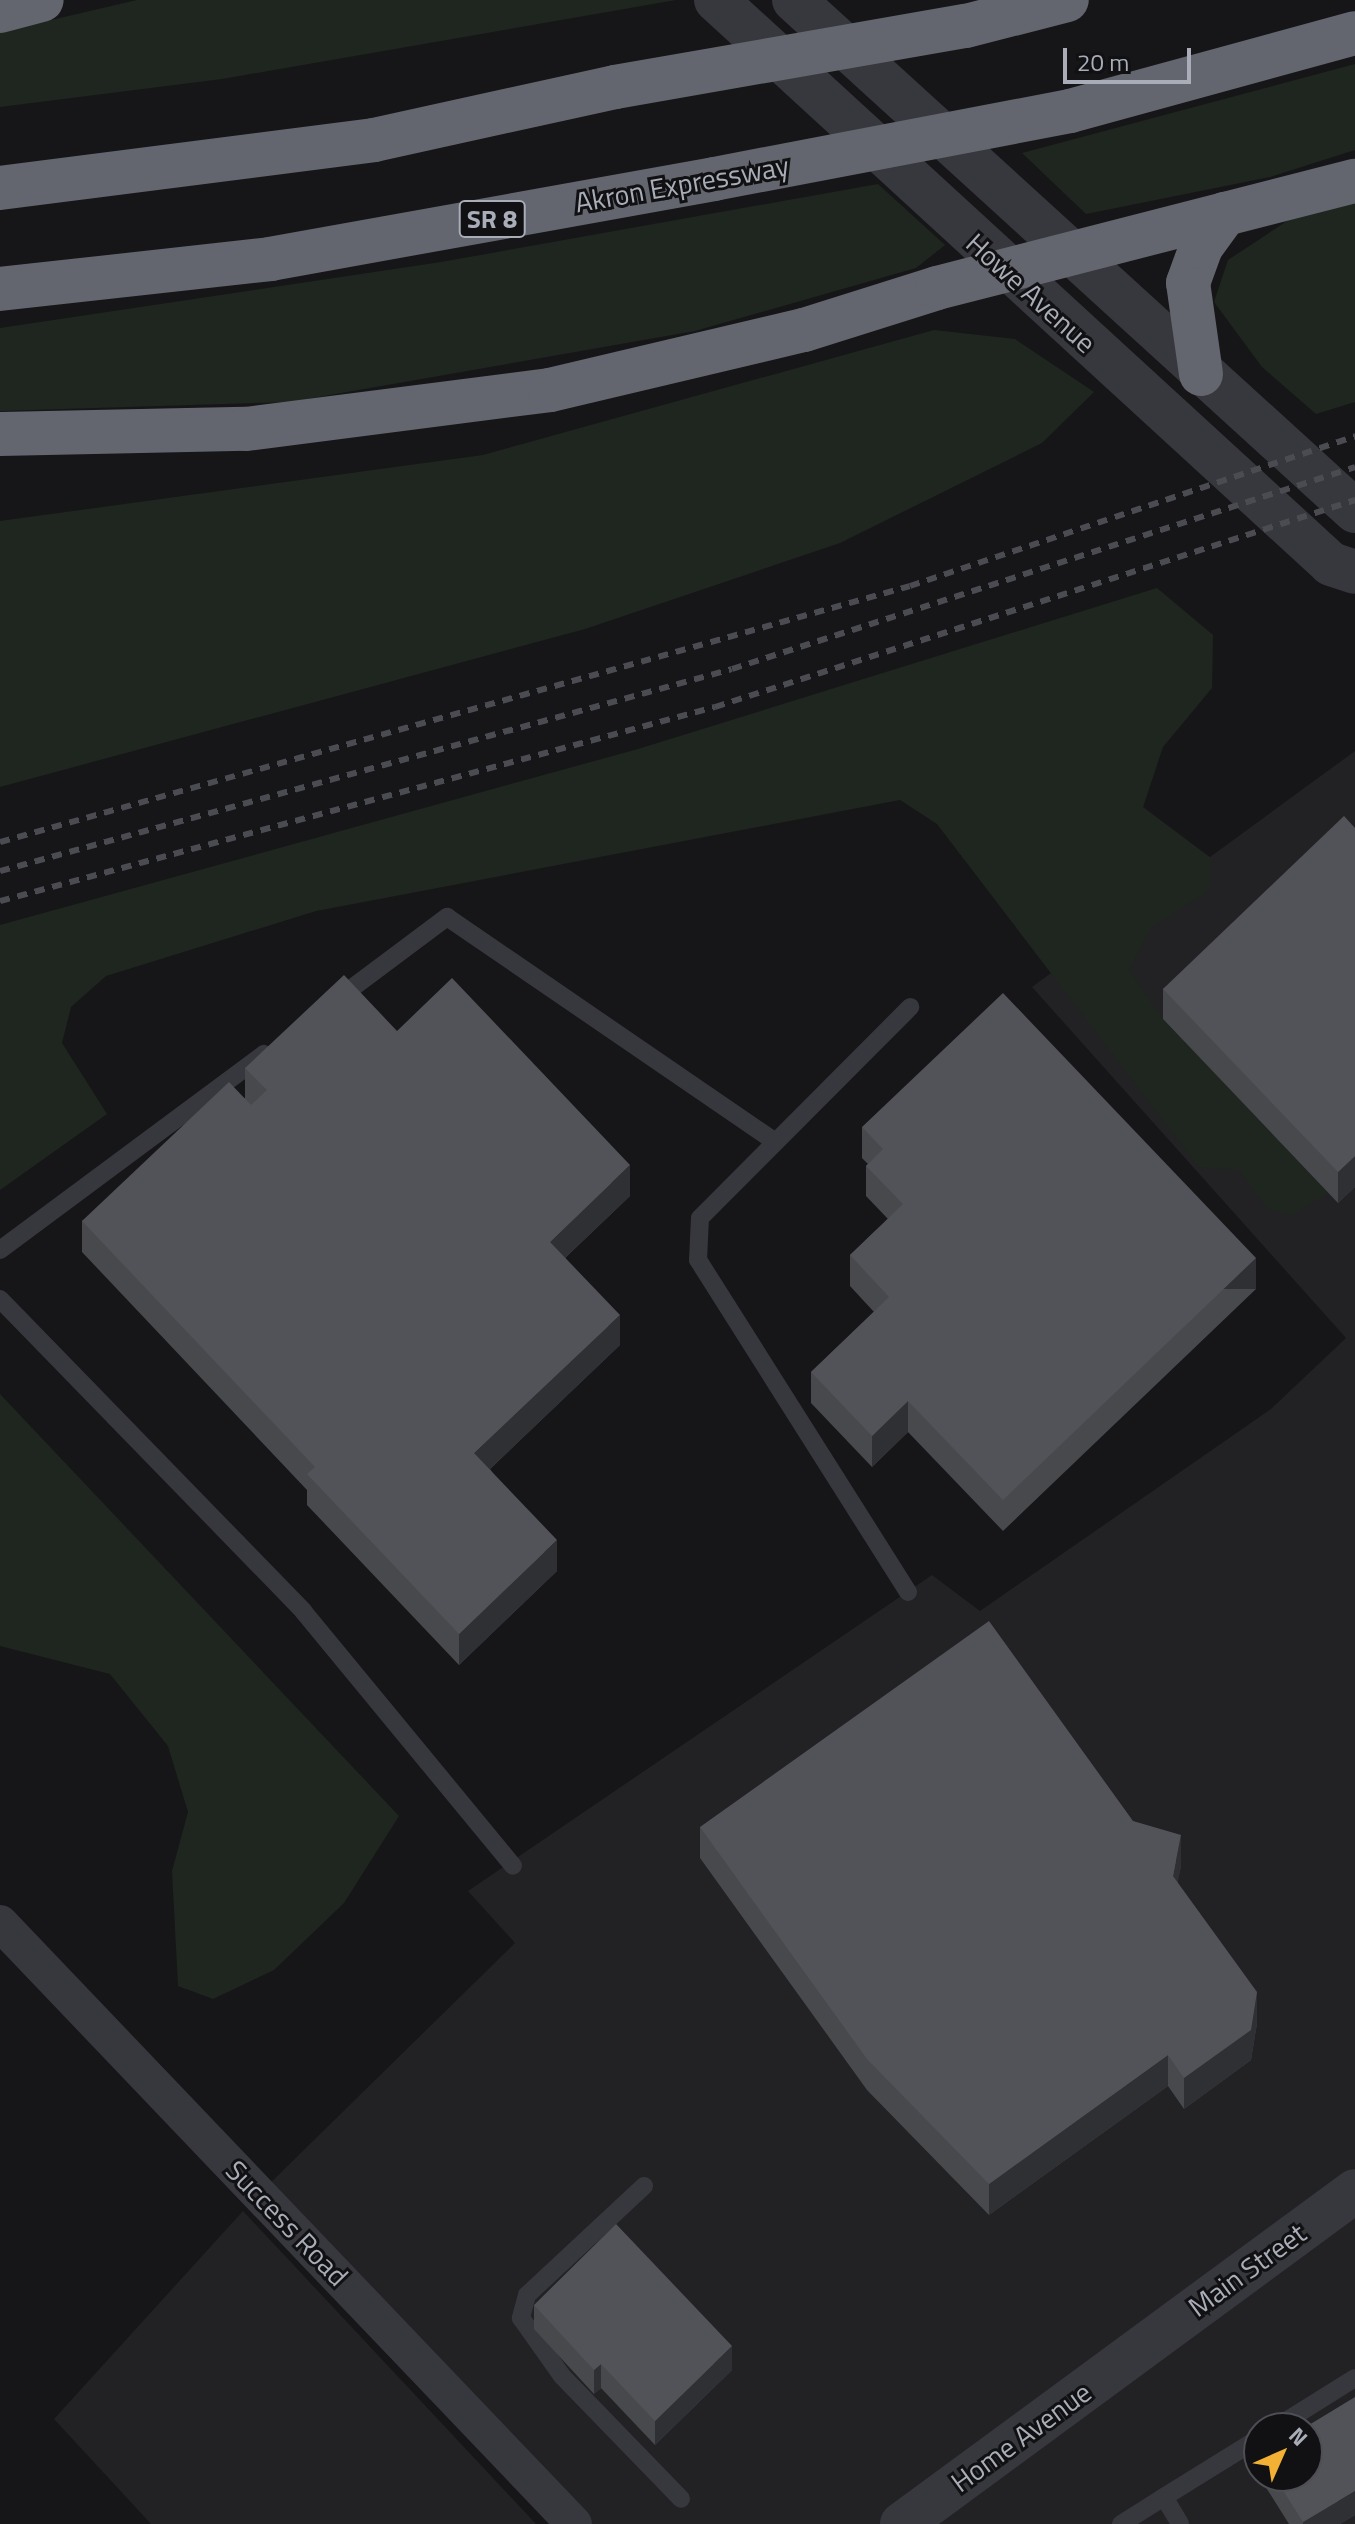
<!DOCTYPE html>
<html>
<head>
<meta charset="utf-8">
<style>
	body { margin:0 }
	#map { position:relative; width:1355px; height:2524px; overflow:hidden; background:#161618; font-family:"Titillium Web",sans-serif }
	div>[style] { position:absolute }
	.built>* { inset:0; background:#222225 }
	.green>* { inset:0; background:#1e261f }
	.service>* { height:18px; margin:-9px; padding:0 9px; transform-origin:9px; border-radius:9px; background:#37383d }
	.minor>* { height:36px; margin:-18px; padding:0 18px; transform-origin:18px; border-radius:18px; background:#37383d }
	.tertiary>* { height:44px; margin:-22px; padding:0 22px; transform-origin:22px; border-radius:22px; background:#37383d }
	.motorway>* { height:44px; margin:-22px; padding:0 22px; transform-origin:22px; border-radius:22px; background:#63666e }
	.rail>* { height:6px; margin-top:-3px; transform-origin:0; background:repeating-linear-gradient(90deg,#4a4c52 0 10px,transparent 0 18px) }
	.motorway-bridge>* { height:44px; margin:-22px; padding:0 22px; transform-origin:22px; border-radius:22px; background:#63666e }
	.wall>* { inset:0; background:#47494d }
	.shaded-wall>* { inset:0; background:#2f3033; transform-origin:0 0 }
	.building>* { inset:0; background:#525359 }
	span { translate:-50% -50%; white-space:nowrap; text-align:center; line-height:1.15; -webkit-text-stroke:6px #111113; paint-order:stroke }
	.shield-label span { padding:2px 6px; background:#111113; border:2px solid; border-radius:6px; -webkit-text-stroke-width:0 }
	.shield-label { font-size:26px; color:#a8adb8; font-weight:700 }
	.street-label { font-size:28px; color:#a8adb8 }
	.north { position:absolute; left:1243px; top:2412px; width:80px; height:80px; box-sizing:border-box; background:#111113; border:2px solid #4d4f55; border-radius:50%; rotate:45deg; font-size:22px; font-weight:700; line-height:32px; text-align:center; color:#a8adb8 }
	.north::after { content:''; display:block; margin:auto; width:28px; height:36px; background:#f2b134; clip-path:polygon(50% 0,100% 100%,50% 72%,0 100%) }
	.scale { position:absolute; left:1063px; top:48px; width:128px; height:36px; box-sizing:border-box; border:4px solid #a8adb8; border-top:0; padding-left:10px; font-size:24px; line-height:28px; white-space:nowrap; color:#a8adb8; -webkit-text-stroke:6px #111113; paint-order:stroke }
</style>
</head>
<body>
<div id="map">
	<div class="built">
		<div style="clip-path:polygon(evenodd,1355px 751px,1355px 2524px,574px 2524px,259px 2194px,515px 1943px,468px 1891px,932px 1575px,980px 1611px,1271px 1409px,1346px 1338px,1032px 987px,1355px 751px,1259px 2428px,1307px 2428px,1307px 2476px,1259px 2476px,1259px 2428px)"></div>
		<div style="clip-path:polygon(243px 2211px,536px 2524px,151px 2524px,54px 2419px)"></div>
	</div>
	<div class="green">
		<div style="clip-path:polygon(137px 0,676px 0,222px 79px,0 107px,0 32px)"></div>
		<div style="clip-path:polygon(1355px 64px,1355px 150px,1270px 177px,1086px 214px,1022px 153px)"></div>
		<div style="clip-path:polygon(878px 184px,945px 245px,916px 268px,695px 331px,290px 402px,0 411px,0 328px,441px 262px)"></div>
		<div style="clip-path:polygon(1355px 197px,1355px 402px,1316px 414px,1262px 367px,1214px 302px,1228px 260px,1293px 217px)"></div>
		<div style="clip-path:polygon(934px 330px,1015px 339px,1094px 392px,1042px 443px,840px 543px,585px 629px,0 787px,0 521px,483px 455px)"></div>
		<div style="clip-path:polygon(1157px 588px,1213px 635px,1212px 688px,1163px 747px,1143px 807px,1211px 858px,1209px 891px,1151px 927px,1129px 970px,1163px 1019px,1328px 1193px,1292px 1216px,1265px 1207px,1240px 1170px,1199px 1167px,937px 824px,900px 800px,316px 911px,106px 976px,71px 1007px,62px 1043px,107px 1114px,0 1190px,0 925px,638px 749px)"></div>
		<div style="clip-path:polygon(0 1394px,399px 1816px,344px 1903px,274px 1970px,213px 1999px,178px 1986px,172px 1871px,188px 1812px,168px 1746px,110px 1674px,0 1646px)"></div>
	</div>
	<div class="service">
		<div style="left:336px;top:1000px;width:139px;rotate:-36.8deg"></div>
		<div style="left:447px;top:917px;width:398px;rotate:34.4deg"></div>
		<div style="left:0;top:1250px;width:329px;rotate:-36.6deg"></div>
		<div style="left:0;top:1299px;width:435px;rotate:45.8deg"></div>
		<div style="left:303px;top:1611px;width:330px;rotate:50.5deg"></div>
		<div style="left:908px;top:1592px;width:393px;rotate:-122.3deg"></div>
		<div style="left:698px;top:1260px;width:42px;rotate:-87.3deg"></div>
		<div style="left:700px;top:1218px;width:298px;rotate:-45.1deg"></div>
		<div style="left:644px;top:2186px;width:160px;rotate:137deg"></div>
		<div style="left:527px;top:2295px;width:24px;rotate:105deg"></div>
		<div style="left:521px;top:2318px;width:71px;rotate:54.7deg"></div>
		<div style="left:562px;top:2376px;width:171px;rotate:45.9deg"></div>
		<div style="left:1275px;top:2428px;width:94px;rotate:-32deg"></div>
		<div style="left:1164px;top:2497px;width:112px;rotate:-31.8deg"></div>
		<div style="left:1121px;top:2524px;width:51px;rotate:-32.1deg"></div>
		<div style="left:1164px;top:2497px;width:31px;rotate:59deg"></div>
	</div>
	<div class="minor">
		<div style="left:0;top:1923px;width:831px;rotate:46.32deg"></div>
	</div>
	<div class="tertiary">
		<div style="left:716px;top:0;width:834px;rotate:42.52deg"></div>
		<div style="left:1331px;top:564px;width:25px;rotate:18deg"></div>
		<div style="left:794px;top:0;width:759px;rotate:42.33deg"></div>
		<div style="left:902px;top:2524px;width:562px;rotate:-36.32deg"></div>
	</div>
	<div class="motorway">
		<div style="left:0;top:11px;width:43px;rotate:-14.7deg"></div>
		<div style="left:966px;top:26px;width:104px;rotate:-14.4deg"></div>
		<div style="left:1070px;top:111px;width:295px;rotate:-15.3deg"></div>
		<div style="left:0;top:188px;width:377px;rotate:-7.3deg"></div>
		<div style="left:374px;top:140px;width:247px;rotate:-12.4deg"></div>
		<div style="left:0;top:289px;width:272px;rotate:-6.3deg"></div>
		<div style="left:270px;top:259px;width:451px;rotate:-10.2deg"></div>
		<div style="left:1201px;top:374px;width:92px;rotate:-98.1deg"></div>
		<div style="left:1188px;top:283px;width:38px;rotate:-70deg"></div>
		<div style="left:1201px;top:247px;width:41px;rotate:-54deg"></div>
		<div style="left:0;top:434px;width:246px;rotate:-1.2deg"></div>
		<div style="left:246px;top:429px;width:306px;rotate:-7.3deg"></div>
		<div style="left:550px;top:390px;width:261px;rotate:-13.3deg"></div>
		<div style="left:804px;top:330px;width:139px;rotate:-17.5deg"></div>
		<div style="left:937px;top:288px;width:431px;rotate:-14.4deg"></div>
	</div>
	<div class="rail">
		<div style="left:0;top:842px;width:945px;rotate:-15.71deg"></div>
		<div style="left:910px;top:586px;width:470px;rotate:-18.6deg"></div>
		<div style="left:0;top:871px;width:759px;rotate:-15.43deg"></div>
		<div style="left:732px;top:669px;width:655px;rotate:-17.96deg"></div>
		<div style="left:0;top:901px;width:741px;rotate:-15.18deg"></div>
		<div style="left:715px;top:707px;width:673px;rotate:-17.92deg"></div>
	</div>
	<div class="motorway-bridge">
		<div style="left:615px;top:87px;width:356px;rotate:-9.9deg"></div>
		<div style="left:714px;top:179px;width:362px;rotate:-10.8deg"></div>
	</div>
	<div class="wall">
		<div style="clip-path:polygon(1355px 828px,1355px 1187px,1338px 1203px,1163px 1019px,1163px 989px)"></div>
		<div style="clip-path:polygon(397px 1031px,630px 1196px,565px 1258px,620px 1345px,490px 1469px,557px 1571px,459px 1665px,307px 1505px,307px 1490px,82px 1252px,82px 1221px,245px 1098px,245px 1068px)"></div>
		<div style="clip-path:polygon(862px 1127px,1256px 1289px,1003px 1531px,908px 1432px,872px 1467px,811px 1403px,811px 1372px,874px 1312px,850px 1286px,850px 1255px,888px 1219px,866px 1196px,866px 1166px,868px 1164px,862px 1158px)"></div>
		<div style="clip-path:polygon(1133px 1821px,1181px 1866px,1177px 1883px,1257px 2023px,1251px 2060px,1184px 2109px,1168px 2086px,989px 2215px,867px 2090px,700px 1858px,700px 1827px)"></div>
		<div style="clip-path:polygon(534px 2305px,732px 2370px,655px 2445px,601px 2388px,594px 2394px,534px 2329px)"></div>
		<div style="clip-path:polygon(1260px 2476px,1307px 2476px,1355px 2515px,1340px 2524px,1289px 2524px,1260px 2478px)"></div>
	</div>
	<div class="shaded-wall">
		<div style="clip-path:polygon(1355px 1156px,1355px 1187px,1338px 1203px,1338px 1172px)"></div>
		<div style="clip-path:polygon(630px 1165px,630px 1196px,550px 1272px,550px 1242px)"></div>
		<div style="left:1256px;top:1258px;width:31px;height:350px;rotate:90deg"></div>
		<div style="clip-path:polygon(620px 1315px,620px 1345px,474px 1484px,474px 1453px)"></div>
		<div style="clip-path:polygon(908px 1401px,908px 1432px,872px 1467px,872px 1436px)"></div>
		<div style="clip-path:polygon(557px 1540px,557px 1571px,459px 1665px,459px 1634px)"></div>
		<div style="clip-path:polygon(1181px 1835px,1181px 1866px,1173px 1907px,1173px 1876px)"></div>
		<div style="clip-path:polygon(1257px 1992px,1257px 2023px,1251px 2060px,1184px 2109px,1184px 2078px)"></div>
		<div style="clip-path:polygon(1168px 2055px,1168px 2086px,989px 2215px,989px 2184px)"></div>
		<div style="clip-path:polygon(732px 2346px,732px 2370px,655px 2445px,655px 2421px)"></div>
		<div style="clip-path:polygon(601px 2364px,601px 2388px,594px 2394px,594px 2370px)"></div>
		<div style="clip-path:polygon(1355px 2491px,1355px 2515px,1340px 2524px,1303px 2524px,1303px 2522px)"></div>
	</div>
	<div class="building">
		<div style="clip-path:polygon(1344px 816px,1355px 828px,1355px 1156px,1338px 1172px,1163px 989px)"></div>
		<div style="clip-path:polygon(344px 975px,397px 1031px,452px 978px,630px 1165px,550px 1242px,620px 1315px,474px 1453px,557px 1540px,459px 1634px,307px 1474px,315px 1467px,82px 1221px,229px 1082px,251px 1105px,267px 1090px,245px 1068px)"></div>
		<div style="clip-path:polygon(1003px 993px,1256px 1258px,1003px 1500px,908px 1401px,872px 1436px,811px 1372px,889px 1297px,850px 1255px,903px 1204px,866px 1166px,883px 1149px,862px 1127px)"></div>
		<div style="clip-path:polygon(989px 1621px,1133px 1821px,1181px 1835px,1173px 1876px,1257px 1992px,1251px 2030px,1184px 2078px,1168px 2055px,989px 2184px,867px 2059px,700px 1827px)"></div>
		<div style="clip-path:polygon(616px 2224px,732px 2346px,655px 2421px,601px 2364px,594px 2370px,534px 2305px)"></div>
		<div style="clip-path:polygon(1355px 2397px,1355px 2491px,1303px 2522px,1274px 2476px,1307px 2476px,1307px 2428px,1304px 2428px)"></div>
	</div>
	<div class="shield-label">
		<span style="left:492px;top:219px">SR 8</span>
	</div>
	<div class="street-label">
		<span style="left:682px;top:184px;rotate:-10deg">Akron Expressway</span>
		<span style="left:1031px;top:293px;rotate:42deg">Howe Avenue</span>
		<span style="left:287px;top:2223px;rotate:46deg">Success Road</span>
		<span style="left:1247px;top:2270px;rotate:-36deg">Main Street</span>
		<span style="left:1021px;top:2437px;rotate:-36deg">Home Avenue</span>
	</div>
	<div class="north">N</div>
	<div class="scale">20 m</div>
</div>
</body>
</html>
